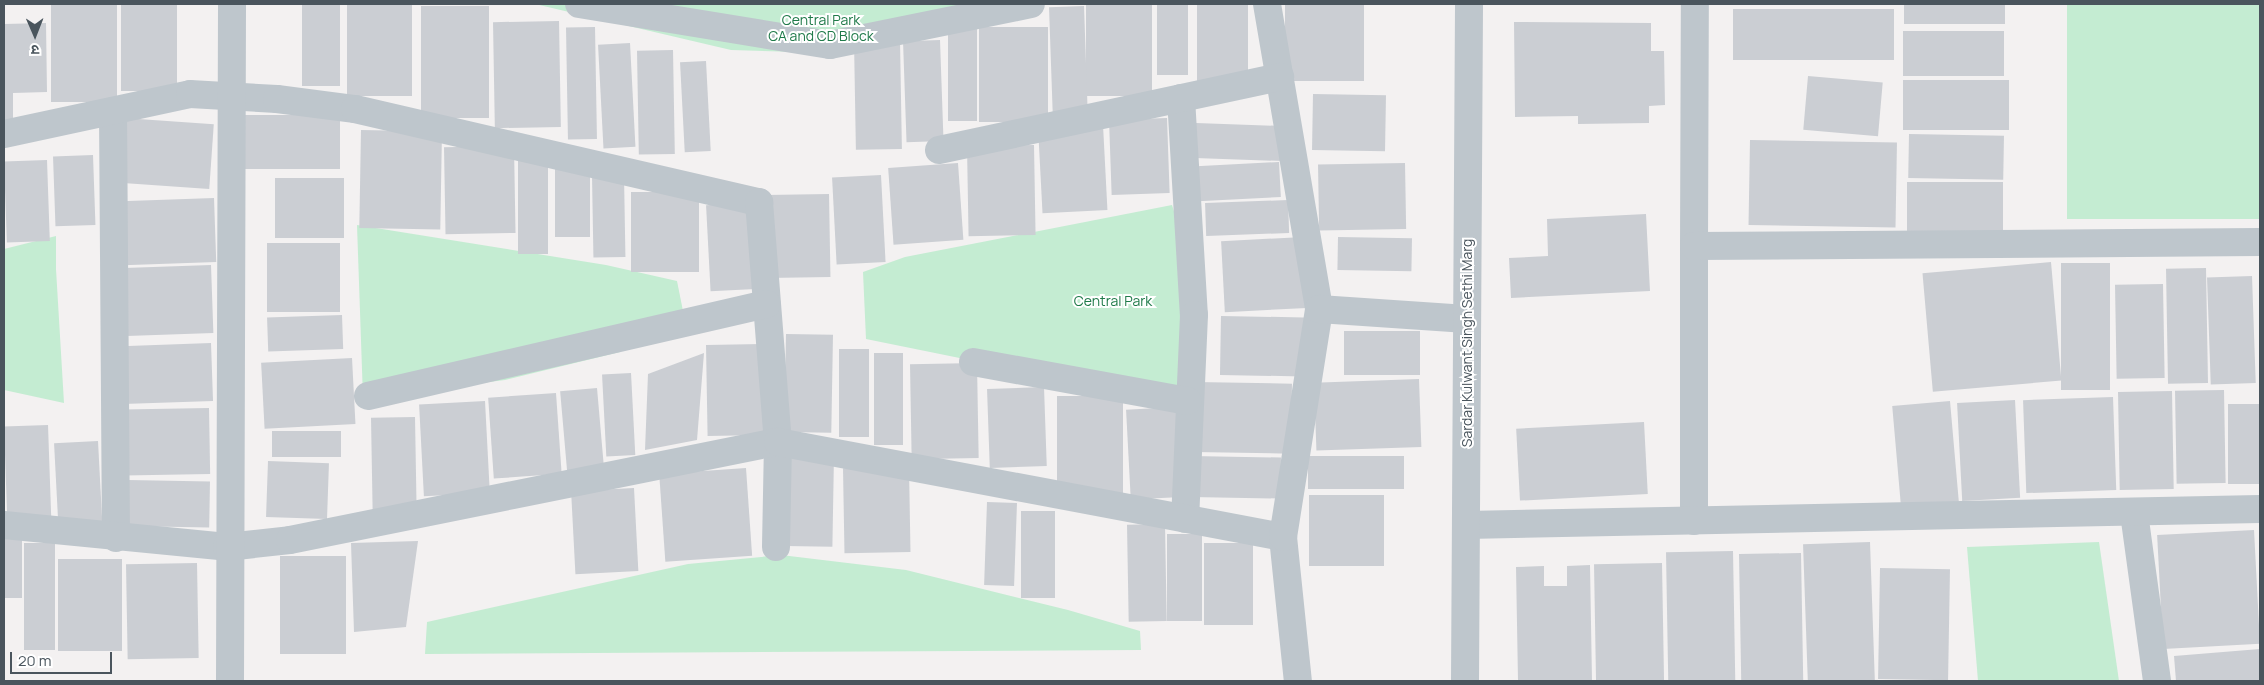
<!DOCTYPE html>
<html>
<head>
<meta charset="utf-8">
<style>
	body { margin:0 }
	#map { position:relative; width:2264px; height:685px; overflow:hidden; background:#f3f1f1; font-family:Manrope,"Noto Sans Devanagari",sans-serif }
	div>[style] { position:absolute }
	.green>* { inset:0; background:#c4ecd2; transform-origin:0 0 }
	.building>* { inset:0; background:#cbced3; transform-origin:0 0 }
	.minor>* { height:28px; margin:-14px; padding:0 14px; transform-origin:14px; border-radius:14px; background:#bec6cc }
	span { translate:-50% -50%; white-space:nowrap; text-align:center; line-height:1.15; -webkit-text-stroke:4px #fff; paint-order:stroke }
	.park-label { font-size:14px; color:#1f7a49 }
	.street-label { font-size:14px; color:#4a555d }
	.frame { position:absolute; inset:0; border:5px solid #4a555d; pointer-events:none }
	.north { position:absolute; left:10px; top:10px; width:50px; height:50px; -webkit-text-stroke:4px #fff; paint-order:stroke; rotate:179deg; font-size:14px; font-weight:700; line-height:20px; text-align:center; color:#4a555d }
	.north::after { content:''; display:block; margin:auto; width:18px; height:22px; background:#4a555d; clip-path:polygon(50% 0,100% 100%,50% 72%,0 100%) }
	.scale { position:absolute; left:10px; top:652px; width:102px; height:22px; box-sizing:border-box; border:2px solid #4a555d; border-top:0; padding-left:6px; font-size:15px; line-height:18px; white-space:nowrap; color:#4a555d; -webkit-text-stroke:4px #fff; paint-order:stroke }
</style>
</head>
<body>
<div id="map">
	<div class="green">
		<div style="clip-path:polygon(535px 4px,1043px 4px,836px 53px,731px 50px)"></div>
		<div style="left:2067px;top:4px;width:193px;height:215px"></div>
		<div style="clip-path:polygon(1172px 205px,1189px 259px,1182px 395px,1004px 367px,866px 339px,863px 272px,905px 257px)"></div>
		<div style="clip-path:polygon(357px 225px,606px 265px,677px 281px,683px 311px,620px 352px,505px 380px,363px 398px)"></div>
		<div style="clip-path:polygon(56px 236px,56px 269px,64px 403px,4px 390px,4px 249px)"></div>
		<div style="clip-path:polygon(2099px 542px,2119px 681px,1978px 681px,1967px 547px)"></div>
		<div style="clip-path:polygon(781px 555px,906px 570px,1068px 610px,1140px 631px,1141px 650px,425px 654px,427px 622px,688px 564px)"></div>
	</div>
	<div class="building">
		<div style="left:51px;top:4px;width:66px;height:98px"></div>
		<div style="left:121px;top:4px;width:56px;height:87px"></div>
		<div style="left:302px;top:4px;width:38px;height:82px"></div>
		<div style="left:347px;top:4px;width:65px;height:92px"></div>
		<div style="left:1086px;top:4px;width:66px;height:92px"></div>
		<div style="left:1157px;top:4px;width:31px;height:71px"></div>
		<div style="left:1197px;top:4px;width:51px;height:77px"></div>
		<div style="left:1285px;top:4px;width:79px;height:77px"></div>
		<div style="left:1904px;top:4px;width:101px;height:20px"></div>
		<div style="left:421px;top:6px;width:68px;height:112px"></div>
		<div style="left:1084px;top:6px;width:109px;height:35px;rotate:88deg"></div>
		<div style="left:1894px;top:9px;width:51px;height:161px;rotate:90deg"></div>
		<div style="left:559px;top:21px;width:106px;height:66px;rotate:89deg"></div>
		<div style="clip-path:polygon(1514px 22px,1651px 23px,1651px 51px,1664px 51px,1665px 105px,1649px 106px,1649px 123px,1578px 124px,1578px 116px,1515px 117px)"></div>
		<div style="clip-path:polygon(46px 23px,47px 92px,13px 93px,13px 129px,4px 129px,4px 24px)"></div>
		<div style="left:948px;top:26px;width:29px;height:95px"></div>
		<div style="left:595px;top:27px;width:112px;height:29px;rotate:89deg"></div>
		<div style="left:979px;top:27px;width:69px;height:95px"></div>
		<div style="left:1903px;top:31px;width:101px;height:45px"></div>
		<div style="left:900px;top:40px;width:109px;height:46px;rotate:89deg"></div>
		<div style="left:940px;top:40px;width:101px;height:37px;rotate:88deg"></div>
		<div style="left:630px;top:43px;width:104px;height:32px;rotate:87deg"></div>
		<div style="left:673px;top:50px;width:104px;height:36px;rotate:89deg"></div>
		<div style="left:706px;top:61px;width:90px;height:26px;rotate:87deg"></div>
		<div style="left:1808px;top:76px;width:75px;height:54px;rotate:5deg"></div>
		<div style="left:2009px;top:80px;width:50px;height:106px;rotate:90deg"></div>
		<div style="left:1313px;top:94px;width:73px;height:56px;rotate:1deg"></div>
		<div style="left:235px;top:115px;width:105px;height:54px"></div>
		<div style="left:124px;top:118px;width:90px;height:65px;rotate:4deg"></div>
		<div style="left:1167px;top:118px;width:75px;height:58px;rotate:88deg"></div>
		<div style="left:1196px;top:123px;width:89px;height:35px;rotate:2deg"></div>
		<div style="left:1103px;top:125px;width:85px;height:65px;rotate:87deg"></div>
		<div style="left:361px;top:130px;width:81px;height:98px;rotate:1deg"></div>
		<div style="left:1909px;top:134px;width:95px;height:44px;rotate:1deg"></div>
		<div style="left:1750px;top:140px;width:147px;height:85px;rotate:1deg"></div>
		<div style="left:1034px;top:145px;width:90px;height:67px;rotate:89deg"></div>
		<div style="left:514px;top:146px;width:87px;height:70px;rotate:89deg"></div>
		<div style="left:93px;top:155px;width:70px;height:40px;rotate:88deg"></div>
		<div style="left:518px;top:157px;width:30px;height:97px"></div>
		<div style="left:47px;top:160px;width:81px;height:43px;rotate:88deg"></div>
		<div style="left:1279px;top:162px;width:35px;height:83px;rotate:87deg"></div>
		<div style="left:958px;top:163px;width:77px;height:70px;rotate:86deg"></div>
		<div style="left:1405px;top:163px;width:66px;height:87px;rotate:89deg"></div>
		<div style="left:555px;top:165px;width:35px;height:72px"></div>
		<div style="left:624px;top:175px;width:82px;height:32px;rotate:89deg"></div>
		<div style="left:881px;top:175px;width:87px;height:49px;rotate:87deg"></div>
		<div style="left:275px;top:178px;width:69px;height:60px"></div>
		<div style="left:1907px;top:182px;width:96px;height:51px"></div>
		<div style="left:631px;top:192px;width:68px;height:80px"></div>
		<div style="left:829px;top:194px;width:83px;height:63px;rotate:89deg"></div>
		<div style="left:214px;top:198px;width:64px;height:93px;rotate:88deg"></div>
		<div style="left:1288px;top:200px;width:33px;height:83px;rotate:88deg"></div>
		<div style="left:751px;top:203px;width:86px;height:45px;rotate:87deg"></div>
		<div style="clip-path:polygon(1646px 214px,1650px 291px,1511px 298px,1509px 258px,1548px 256px,1547px 219px)"></div>
		<div style="left:1303px;top:237px;width:71px;height:82px;rotate:87deg"></div>
		<div style="left:1338px;top:237px;width:74px;height:33px;rotate:1deg"></div>
		<div style="left:340px;top:243px;width:69px;height:73px;rotate:90deg"></div>
		<div style="left:2051px;top:262px;width:119px;height:129px;rotate:85deg"></div>
		<div style="left:2061px;top:263px;width:49px;height:127px"></div>
		<div style="left:211px;top:265px;width:68px;height:94px;rotate:88deg"></div>
		<div style="left:2206px;top:268px;width:115px;height:40px;rotate:89deg"></div>
		<div style="left:2252px;top:276px;width:107px;height:45px;rotate:88deg"></div>
		<div style="left:2163px;top:284px;width:94px;height:48px;rotate:89deg"></div>
		<div style="left:342px;top:315px;width:34px;height:75px;rotate:88deg"></div>
		<div style="left:1221px;top:316px;width:83px;height:59px;rotate:1deg"></div>
		<div style="left:1420px;top:331px;width:44px;height:76px;rotate:90deg"></div>
		<div style="left:786px;top:334px;width:47px;height:98px;rotate:1deg"></div>
		<div style="left:211px;top:343px;width:58px;height:90px;rotate:88deg"></div>
		<div style="left:762px;top:344px;width:91px;height:56px;rotate:89deg"></div>
		<div style="left:839px;top:349px;width:30px;height:88px"></div>
		<div style="clip-path:polygon(704px 353px,697px 440px,645px 450px,648px 374px)"></div>
		<div style="left:874px;top:353px;width:29px;height:92px"></div>
		<div style="left:352px;top:358px;width:66px;height:91px;rotate:87deg"></div>
		<div style="left:977px;top:363px;width:95px;height:67px;rotate:89deg"></div>
		<div style="left:631px;top:373px;width:82px;height:29px;rotate:87deg"></div>
		<div style="left:1419px;top:379px;width:68px;height:105px;rotate:88deg"></div>
		<div style="left:1195px;top:382px;width:97px;height:70px;rotate:1deg"></div>
		<div style="left:1044px;top:387px;width:79px;height:57px;rotate:88deg"></div>
		<div style="left:597px;top:388px;width:81px;height:37px;rotate:85deg"></div>
		<div style="left:2224px;top:390px;width:93px;height:49px;rotate:89deg"></div>
		<div style="left:2172px;top:391px;width:98px;height:54px;rotate:89deg"></div>
		<div style="left:556px;top:393px;width:81px;height:68px;rotate:86deg"></div>
		<div style="left:1123px;top:396px;width:97px;height:66px;rotate:90deg"></div>
		<div style="left:2113px;top:397px;width:93px;height:90px;rotate:88deg"></div>
		<div style="left:2015px;top:400px;width:98px;height:58px;rotate:87deg"></div>
		<div style="left:485px;top:401px;width:92px;height:66px;rotate:87deg"></div>
		<div style="left:1950px;top:401px;width:101px;height:58px;rotate:85deg"></div>
		<div style="left:2228px;top:404px;width:32px;height:80px"></div>
		<div style="left:1177px;top:407px;width:90px;height:51px;rotate:87deg"></div>
		<div style="left:209px;top:408px;width:66px;height:86px;rotate:89deg"></div>
		<div style="left:415px;top:417px;width:93px;height:44px;rotate:89deg"></div>
		<div style="left:1644px;top:422px;width:72px;height:128px;rotate:87deg"></div>
		<div style="left:48px;top:425px;width:95px;height:44px;rotate:88deg"></div>
		<div style="left:272px;top:431px;width:69px;height:26px"></div>
		<div style="left:98px;top:441px;width:82px;height:44px;rotate:87deg"></div>
		<div style="left:787px;top:454px;width:47px;height:92px;rotate:1deg"></div>
		<div style="left:1192px;top:456px;width:89px;height:41px;rotate:1deg"></div>
		<div style="left:1404px;top:456px;width:33px;height:96px;rotate:90deg"></div>
		<div style="left:268px;top:461px;width:61px;height:56px;rotate:2deg"></div>
		<div style="left:909px;top:467px;width:85px;height:66px;rotate:89deg"></div>
		<div style="left:746px;top:468px;width:88px;height:87px;rotate:86deg"></div>
		<div style="left:128px;top:480px;width:82px;height:46px;rotate:1deg"></div>
		<div style="left:634px;top:488px;width:83px;height:63px;rotate:87deg"></div>
		<div style="left:1309px;top:495px;width:75px;height:71px"></div>
		<div style="left:987px;top:502px;width:30px;height:83px;rotate:2deg"></div>
		<div style="left:1021px;top:511px;width:34px;height:87px"></div>
		<div style="left:1165px;top:524px;width:97px;height:38px;rotate:89deg"></div>
		<div style="left:2254px;top:530px;width:114px;height:97px;rotate:87deg"></div>
		<div style="left:4px;top:531px;width:18px;height:67px"></div>
		<div style="left:1167px;top:534px;width:35px;height:87px"></div>
		<div style="clip-path:polygon(418px 541px,406px 627px,354px 632px,351px 543px)"></div>
		<div style="left:1870px;top:542px;width:139px;height:67px;rotate:88deg"></div>
		<div style="left:24px;top:543px;width:31px;height:107px"></div>
		<div style="left:1204px;top:543px;width:49px;height:82px"></div>
		<div style="left:1733px;top:551px;width:130px;height:67px;rotate:89deg"></div>
		<div style="left:1801px;top:553px;width:128px;height:62px;rotate:89deg"></div>
		<div style="left:280px;top:556px;width:66px;height:98px"></div>
		<div style="left:58px;top:559px;width:64px;height:92px"></div>
		<div style="left:197px;top:563px;width:95px;height:71px;rotate:89deg"></div>
		<div style="left:1662px;top:563px;width:118px;height:68px;rotate:89deg"></div>
		<div style="clip-path:polygon(1590px 565px,1592px 681px,1518px 681px,1516px 567px,1544px 566px,1544px 586px,1567px 586px,1567px 566px)"></div>
		<div style="left:1880px;top:568px;width:70px;height:111px;rotate:1deg"></div>
		<div style="clip-path:polygon(2260px 649px,2260px 681px,2176px 681px,2174px 656px)"></div>
	</div>
	<div class="minor">
		<div style="left:579px;top:4px;width:254px;rotate:9.3deg"></div>
		<div style="left:830px;top:45px;width:205px;rotate:-11.5deg"></div>
		<div style="left:1267px;top:4px;width:309px;rotate:80.3deg"></div>
		<div style="left:1181px;top:98px;width:217px;rotate:86.6deg"></div>
		<div style="left:1194px;top:315px;width:204px;rotate:92.5deg"></div>
		<div style="left:113px;top:111px;width:427px;rotate:89.6deg"></div>
		<div style="left:4px;top:134px;width:190px;rotate:-12.1deg"></div>
		<div style="left:190px;top:94px;width:87px;rotate:3.3deg"></div>
		<div style="left:277px;top:99px;width:79px;rotate:7.3deg"></div>
		<div style="left:355px;top:109px;width:415px;rotate:13deg"></div>
		<div style="left:759px;top:202px;width:241px;rotate:85.5deg"></div>
		<div style="left:778px;top:442px;width:105px;rotate:91.1deg"></div>
		<div style="left:939px;top:150px;width:349px;rotate:-12.1deg"></div>
		<div style="left:1694px;top:246px;width:242px;rotate:-89.8deg"></div>
		<div style="left:973px;top:362px;width:218px;rotate:10.3deg"></div>
		<div style="left:368px;top:396px;width:409px;rotate:-13deg"></div>
		<div style="left:2134px;top:513px;width:170px;rotate:82.2deg"></div>
		<div style="left:1694px;top:521px;width:275px;rotate:-90deg"></div>
		<div style="left:1694px;top:246px;width:566px;rotate:-0.4deg"></div>
		<div style="left:4px;top:525px;width:224px;rotate:5.6deg"></div>
		<div style="left:227px;top:547px;width:63px;rotate:-6.3deg"></div>
		<div style="left:290px;top:540px;width:498px;rotate:-11.4deg"></div>
		<div style="left:778px;top:442px;width:514px;rotate:10.65deg"></div>
		<div style="left:1283px;top:537px;width:145px;rotate:84.1deg"></div>
		<div style="left:1467px;top:525px;width:793px;rotate:-1.16deg"></div>
		<div style="left:1283px;top:537px;width:231px;rotate:-81deg"></div>
		<div style="left:1319px;top:309px;width:148px;rotate:3.9deg"></div>
		<div style="left:230px;top:681px;width:677px;rotate:-89.83deg"></div>
		<div style="left:1465px;top:681px;width:677px;rotate:-89.66deg"></div>
	</div>
	<div class="park-label">
		<span style="left:821px;top:28px">Central Park<br>CA and CD Block</span>
		<span style="left:1113px;top:301px">Central Park</span>
	</div>
	<div class="street-label">
		<span style="left:1467px;top:343px;rotate:-90deg">Sardar Kulwant Singh Sethi Marg</span>
	</div>
	<div class="frame"></div>
	<div class="north">उ</div>
	<div class="scale">20 m</div>
</div>
</body>
</html>
